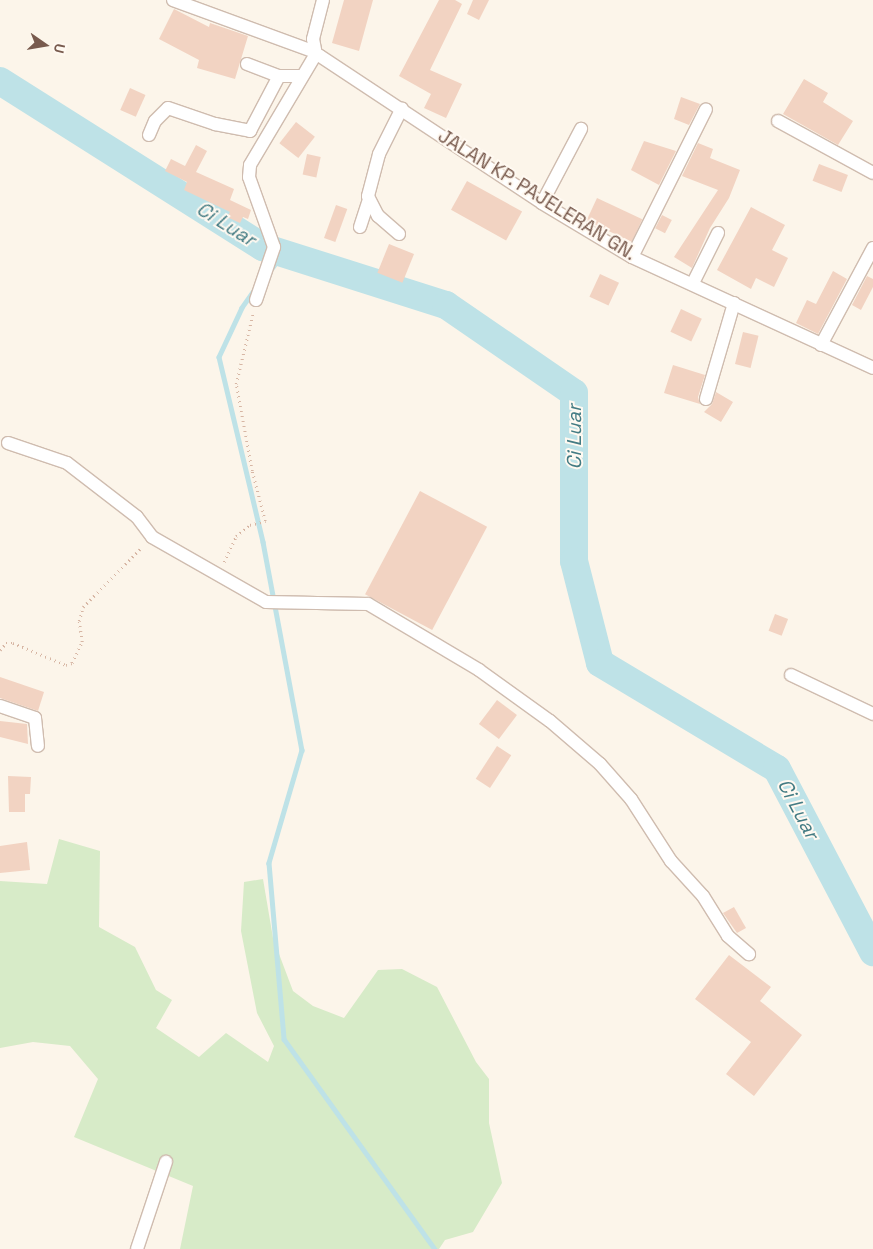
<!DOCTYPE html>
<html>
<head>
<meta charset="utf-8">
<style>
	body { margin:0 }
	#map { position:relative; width:873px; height:1249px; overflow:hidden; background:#fcf5ea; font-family:"Space Grotesk",sans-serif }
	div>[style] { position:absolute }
	.green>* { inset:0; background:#d7ebc8 }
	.stream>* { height:4.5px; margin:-2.25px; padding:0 2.25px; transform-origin:2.25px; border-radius:2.25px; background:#bee2e7 }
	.river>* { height:28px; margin:-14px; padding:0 14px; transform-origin:14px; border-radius:14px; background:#bee2e7 }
	.building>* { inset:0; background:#f2d3c2; transform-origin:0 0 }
	.path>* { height:2.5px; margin-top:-1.25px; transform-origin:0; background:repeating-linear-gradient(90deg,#d7b6a4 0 1px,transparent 0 5px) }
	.roads { filter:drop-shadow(1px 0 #cfbcaf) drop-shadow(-1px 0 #cfbcaf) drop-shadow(0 1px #cfbcaf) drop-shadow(0 -1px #cfbcaf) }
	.minor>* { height:12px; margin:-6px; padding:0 6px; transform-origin:6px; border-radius:6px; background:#fff }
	span { translate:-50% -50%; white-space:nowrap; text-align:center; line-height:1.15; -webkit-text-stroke:4px #fff9f1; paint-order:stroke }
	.street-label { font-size:19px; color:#785a4d }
	.water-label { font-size:20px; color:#437b83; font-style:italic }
	.north { position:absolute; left:20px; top:20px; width:50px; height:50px; -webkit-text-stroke:4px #fff9f1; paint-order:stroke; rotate:103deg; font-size:14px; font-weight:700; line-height:20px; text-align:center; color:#785a4d }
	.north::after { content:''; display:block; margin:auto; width:18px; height:22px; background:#785a4d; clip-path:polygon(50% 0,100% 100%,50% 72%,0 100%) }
</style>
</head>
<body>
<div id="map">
	<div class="green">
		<div style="clip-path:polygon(59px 839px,100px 851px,99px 927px,135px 947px,156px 990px,172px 1000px,156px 1028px,199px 1057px,226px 1033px,268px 1062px,274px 1046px,257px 1013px,241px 931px,244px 882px,263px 879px,273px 938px,293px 991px,313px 1006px,344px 1018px,378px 970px,402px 969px,437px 987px,476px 1062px,489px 1079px,489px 1123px,502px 1183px,473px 1232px,445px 1240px,439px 1249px,180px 1249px,193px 1186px,74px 1137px,98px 1079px,70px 1046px,33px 1042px,0 1048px,0 881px,47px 884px)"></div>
	</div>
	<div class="stream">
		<div style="left:272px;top:268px;width:19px;rotate:-54deg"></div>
		<div style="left:253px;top:292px;width:19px;rotate:125deg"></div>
		<div style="left:242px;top:308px;width:54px;rotate:115.1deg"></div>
		<div style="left:219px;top:357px;width:190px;rotate:76.6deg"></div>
		<div style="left:263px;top:542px;width:212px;rotate:79.4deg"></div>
		<div style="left:302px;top:750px;width:118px;rotate:106.3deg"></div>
		<div style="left:269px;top:863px;width:177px;rotate:85.1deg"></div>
		<div style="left:284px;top:1039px;width:259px;rotate:54.3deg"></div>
	</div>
	<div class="river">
		<div style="left:0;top:81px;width:311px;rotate:32.3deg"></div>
		<div style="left:263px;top:247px;width:192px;rotate:17.6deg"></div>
		<div style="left:446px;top:305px;width:155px;rotate:34.5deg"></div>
		<div style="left:574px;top:393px;width:168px;rotate:90deg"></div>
		<div style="left:574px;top:561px;width:105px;rotate:75.7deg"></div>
		<div style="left:600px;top:663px;width:206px;rotate:30.9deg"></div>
		<div style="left:777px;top:769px;width:207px;rotate:62.3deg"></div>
	</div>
	<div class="building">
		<div style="clip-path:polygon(344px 0,373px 0,359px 51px,332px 43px)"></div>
		<div style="clip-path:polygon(439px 0,455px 0,462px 4px,430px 70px,462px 84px,446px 118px,424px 108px,431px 94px,399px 76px)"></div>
		<div style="clip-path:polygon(473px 0,489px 0,479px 20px,467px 14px)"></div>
		<div style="clip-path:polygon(174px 9px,209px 27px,210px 23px,248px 36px,235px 79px,197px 68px,199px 60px,159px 39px)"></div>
		<div style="clip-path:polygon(804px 79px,828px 93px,823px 102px,853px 121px,838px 145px,783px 114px)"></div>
		<div style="left:130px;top:88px;width:17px;height:24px;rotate:24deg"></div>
		<div style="clip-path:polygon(681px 97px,700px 104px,689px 125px,674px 119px)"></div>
		<div style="left:296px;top:122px;width:24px;height:27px;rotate:38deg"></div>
		<div style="clip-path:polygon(644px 141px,676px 151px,659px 185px,631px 170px)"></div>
		<div style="clip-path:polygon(698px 143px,713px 149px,710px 158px,740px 170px,729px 198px,710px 228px,692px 268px,674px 257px,718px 190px,682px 176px)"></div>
		<div style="clip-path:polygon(196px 145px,207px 151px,196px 172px,234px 189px,230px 200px,251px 210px,248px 219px,243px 217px,240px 223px,227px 217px,230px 212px,184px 190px,187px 182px,165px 171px,171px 159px,185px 166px)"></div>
		<div style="left:307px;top:154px;width:14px;height:21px;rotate:12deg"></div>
		<div style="left:819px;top:164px;width:31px;height:18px;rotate:21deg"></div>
		<div style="left:467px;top:181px;width:63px;height:33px;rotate:29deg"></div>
		<div style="left:597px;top:198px;width:50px;height:25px;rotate:25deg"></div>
		<div style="left:336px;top:205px;width:12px;height:35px;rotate:20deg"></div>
		<div style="clip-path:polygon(751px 207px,785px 225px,772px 250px,788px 258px,774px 287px,756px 278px,751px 289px,717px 270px)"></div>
		<div style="left:662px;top:215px;width:11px;height:15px;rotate:27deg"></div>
		<div style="left:389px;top:244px;width:27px;height:31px;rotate:22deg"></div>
		<div style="clip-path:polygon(833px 271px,847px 279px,818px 334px,796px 323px,807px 300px,816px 304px)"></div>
		<div style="left:600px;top:274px;width:21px;height:25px;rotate:25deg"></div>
		<div style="clip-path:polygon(867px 276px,873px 279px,873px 287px,861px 310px,852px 305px)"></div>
		<div style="left:681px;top:309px;width:23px;height:25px;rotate:25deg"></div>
		<div style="left:743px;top:332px;width:16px;height:33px;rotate:14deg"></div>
		<div style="clip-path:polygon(673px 365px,705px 375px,698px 397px,700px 404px,664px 393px)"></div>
		<div style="clip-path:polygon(716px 392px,733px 402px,721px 422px,704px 412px,712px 404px)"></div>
		<div style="left:420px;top:491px;width:76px;height:117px;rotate:28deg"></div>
		<div style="left:775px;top:614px;width:14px;height:18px;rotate:21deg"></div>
		<div style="clip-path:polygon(0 677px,44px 692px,38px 711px,0 698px)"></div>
		<div style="left:497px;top:700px;width:25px;height:30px;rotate:37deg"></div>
		<div style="clip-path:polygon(0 721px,27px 724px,28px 744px,0 737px)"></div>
		<div style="left:497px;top:746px;width:17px;height:39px;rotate:33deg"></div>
		<div style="clip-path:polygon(8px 776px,31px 777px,30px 794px,25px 794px,25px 812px,9px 812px)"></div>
		<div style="clip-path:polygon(27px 842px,30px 870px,0 873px,0 846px)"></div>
		<div style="clip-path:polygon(734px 907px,746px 928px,737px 933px,723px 913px)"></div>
		<div style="clip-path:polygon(729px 955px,771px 987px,760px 1001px,802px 1035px,754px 1096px,726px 1074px,751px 1042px,695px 999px)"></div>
	</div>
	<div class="path">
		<div style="left:224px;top:562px;width:29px;rotate:-65deg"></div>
		<div style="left:236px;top:536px;width:18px;rotate:-38deg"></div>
		<div style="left:250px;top:525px;width:16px;rotate:-15deg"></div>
		<div style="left:265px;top:521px;width:52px;rotate:-104.6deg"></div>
		<div style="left:252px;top:471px;width:88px;rotate:-100.4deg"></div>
		<div style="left:236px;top:384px;width:73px;rotate:-76.5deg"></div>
		<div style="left:0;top:650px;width:9px;rotate:-49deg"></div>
		<div style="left:6px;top:643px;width:7px"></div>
		<div style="left:13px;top:643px;width:57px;rotate:22.5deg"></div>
		<div style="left:66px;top:665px;width:6px;rotate:-18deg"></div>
		<div style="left:72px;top:663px;width:23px;rotate:-65deg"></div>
		<div style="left:82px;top:642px;width:21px;rotate:-98deg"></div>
		<div style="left:79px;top:621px;width:15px;rotate:-74deg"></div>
		<div style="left:83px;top:607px;width:84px;rotate:-45.5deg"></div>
	</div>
	<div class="roads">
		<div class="minor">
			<div style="left:173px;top:0;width:151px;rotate:20.1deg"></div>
			<div style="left:323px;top:0;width:40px;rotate:104.4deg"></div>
			<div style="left:313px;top:39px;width:15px;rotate:79deg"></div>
			<div style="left:316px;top:54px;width:4px;rotate:27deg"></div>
			<div style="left:320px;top:56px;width:266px;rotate:33.5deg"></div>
			<div style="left:542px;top:203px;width:105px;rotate:31deg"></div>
			<div style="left:632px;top:257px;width:265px;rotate:24.7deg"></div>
			<div style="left:247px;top:64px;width:34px;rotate:21deg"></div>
			<div style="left:778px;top:121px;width:108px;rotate:28.7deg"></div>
			<div style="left:149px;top:135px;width:15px;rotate:-67deg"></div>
			<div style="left:155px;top:121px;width:18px;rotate:-45deg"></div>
			<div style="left:168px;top:108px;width:50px;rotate:18.8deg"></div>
			<div style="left:215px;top:124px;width:36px;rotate:11deg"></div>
			<div style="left:250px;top:131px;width:62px;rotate:-62.2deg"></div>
			<div style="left:279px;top:76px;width:23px"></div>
			<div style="left:542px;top:203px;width:84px;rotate:-62.2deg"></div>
			<div style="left:360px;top:227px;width:28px;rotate:-72deg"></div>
			<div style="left:399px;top:234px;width:28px;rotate:-139deg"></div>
			<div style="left:378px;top:216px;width:22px;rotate:-117deg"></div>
			<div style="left:368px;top:196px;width:43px;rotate:-75.3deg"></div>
			<div style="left:379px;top:154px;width:51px;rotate:-63.4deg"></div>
			<div style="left:632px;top:257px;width:165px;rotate:-63.4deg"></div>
			<div style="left:693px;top:283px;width:56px;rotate:-63.4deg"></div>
			<div style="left:256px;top:300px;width:56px;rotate:-71.2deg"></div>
			<div style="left:274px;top:247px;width:74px;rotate:-109.7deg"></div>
			<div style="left:249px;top:177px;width:12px;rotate:-85deg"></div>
			<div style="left:250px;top:165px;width:129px;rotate:-59.3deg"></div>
			<div style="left:821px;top:345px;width:110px;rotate:-61.8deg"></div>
			<div style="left:706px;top:399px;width:100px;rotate:-73.7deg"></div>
			<div style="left:8px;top:443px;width:62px;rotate:18.7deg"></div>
			<div style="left:67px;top:463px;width:88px;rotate:37.6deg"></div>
			<div style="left:137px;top:517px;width:25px;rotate:53deg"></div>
			<div style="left:152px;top:537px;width:131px;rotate:29.7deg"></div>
			<div style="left:266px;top:602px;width:102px;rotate:1.1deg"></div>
			<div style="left:368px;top:604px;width:129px;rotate:30.7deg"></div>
			<div style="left:479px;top:670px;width:87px;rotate:35.7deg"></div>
			<div style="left:550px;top:721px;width:66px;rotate:40.7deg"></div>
			<div style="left:600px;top:764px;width:47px;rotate:48.5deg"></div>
			<div style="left:631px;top:799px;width:74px;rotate:57.2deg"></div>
			<div style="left:671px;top:861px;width:47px;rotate:47.6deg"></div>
			<div style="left:703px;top:896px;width:47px;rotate:58deg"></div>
			<div style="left:728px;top:936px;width:28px;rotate:41deg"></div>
			<div style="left:791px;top:675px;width:91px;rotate:25.4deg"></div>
			<div style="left:0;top:706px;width:37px;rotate:19deg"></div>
			<div style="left:35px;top:718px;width:28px;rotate:84deg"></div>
			<div style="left:137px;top:1249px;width:92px;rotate:-71.6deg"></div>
		</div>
	</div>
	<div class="street-label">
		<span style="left:537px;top:195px;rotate:32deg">JALAN KP. PAJELERAN GN.</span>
	</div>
	<div class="water-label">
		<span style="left:226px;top:224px;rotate:32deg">Ci Luar</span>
		<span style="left:574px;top:437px;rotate:-90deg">Ci Luar</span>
		<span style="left:798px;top:809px;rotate:62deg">Ci Luar</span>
	</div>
	<div class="north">U</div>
</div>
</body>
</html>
